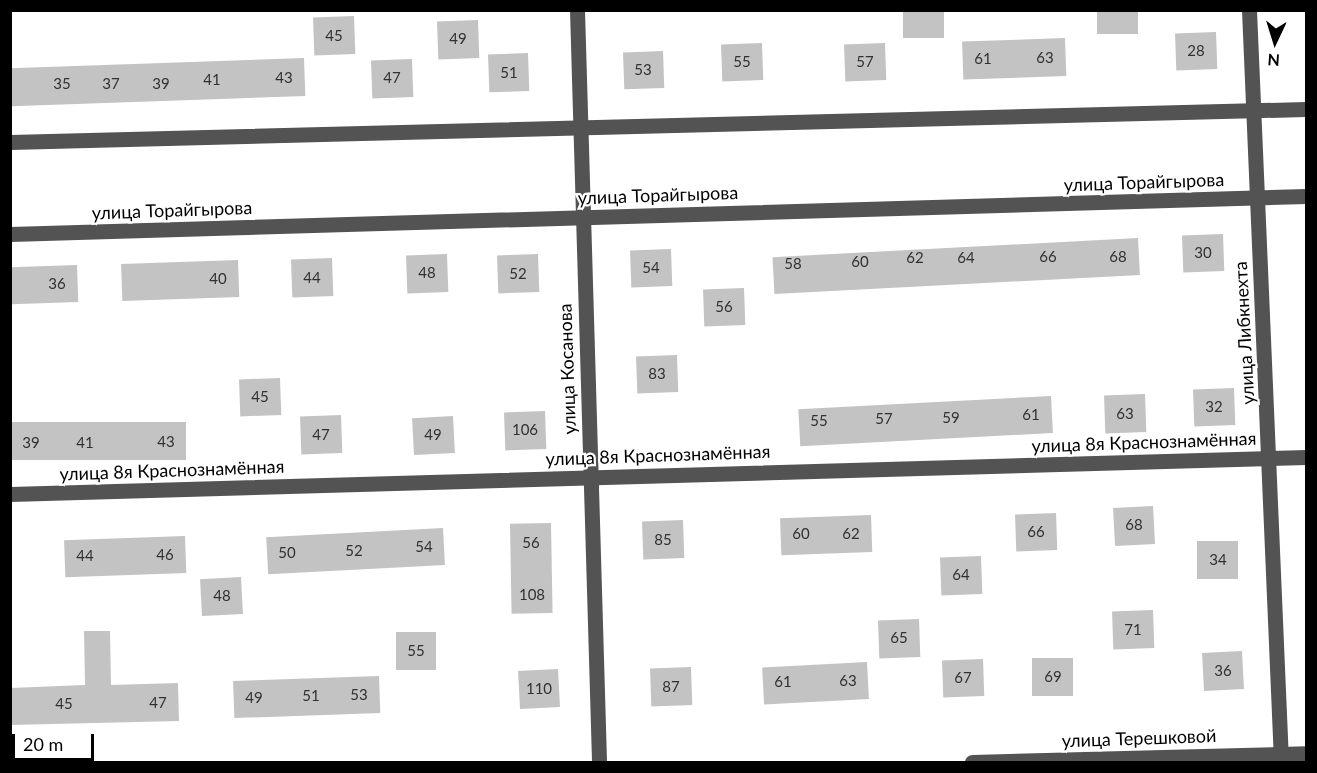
<!DOCTYPE html>
<html>
<head>
<meta charset="utf-8">
<style>
	body { margin:0 }
	#map { position:relative; width:1317px; height:773px; overflow:hidden; background:#fff; font-family:Lato,sans-serif }
	div>[style] { position:absolute }
	.building>* { inset:0; background:#c3c3c3; transform-origin:0 0 }
	.minor>* { height:15px; margin:-7.5px; padding:0 7.5px; transform-origin:7.5px; border-radius:7.5px; background:#535353 }
	span { translate:-50% -50%; white-space:nowrap; text-align:center; line-height:1.15; -webkit-text-stroke:4.5px #fff; paint-order:stroke }
	.number-label { font-size:15px; color:#313131 }
	.number-label span { -webkit-text-stroke-width:0 }
	.street-label { font-size:18px; color:#000 }
	.frame { position:absolute; inset:0; border:12px solid #000; pointer-events:none }
	.north { position:absolute; left:1245px; top:12px; width:60px; height:60px; -webkit-text-stroke:4px #fff; paint-order:stroke; rotate:184deg; font-size:16px; font-weight:700; line-height:24px; text-align:center; color:#000 }
	.north::after { content:''; display:block; margin:auto; width:21px; height:27px; background:#000; clip-path:polygon(50% 0,100% 100%,50% 72%,0 100%) }
	.scale { position:absolute; left:12px; top:734px; width:82px; height:27px; box-sizing:border-box; border:3px solid #000; border-top:0; padding-left:8px; font-size:18px; line-height:21px; white-space:nowrap; color:#000; -webkit-text-stroke:4px #fff; paint-order:stroke }
</style>
</head>
<body>
<div id="map">
	<div class="building">
		<div style="left:903px;top:10px;width:41px;height:28px"></div>
		<div style="left:1097px;top:10px;width:41px;height:24px"></div>
		<div style="left:354px;top:16px;width:38px;height:41px;rotate:88deg"></div>
		<div style="left:478px;top:20px;width:38px;height:41px;rotate:88deg"></div>
		<div style="left:1216px;top:32px;width:37px;height:41px;rotate:88deg"></div>
		<div style="left:1065px;top:38px;width:38px;height:103px;rotate:88deg"></div>
		<div style="left:762px;top:43px;width:37px;height:41px;rotate:88deg"></div>
		<div style="left:885px;top:43px;width:37px;height:41px;rotate:88deg"></div>
		<div style="left:663px;top:51px;width:37px;height:40px;rotate:88deg"></div>
		<div style="left:528px;top:53px;width:38px;height:40px;rotate:88deg"></div>
		<div style="left:304px;top:58px;width:38px;height:294px;rotate:88deg"></div>
		<div style="left:412px;top:59px;width:38px;height:41px;rotate:88deg"></div>
		<div style="left:1223px;top:234px;width:37px;height:41px;rotate:88deg"></div>
		<div style="left:1138px;top:238px;width:37px;height:366px;rotate:87deg"></div>
		<div style="left:671px;top:249px;width:37px;height:41px;rotate:88deg"></div>
		<div style="left:447px;top:254px;width:38px;height:41px;rotate:88deg"></div>
		<div style="left:538px;top:254px;width:38px;height:41px;rotate:88deg"></div>
		<div style="left:332px;top:258px;width:38px;height:41px;rotate:88deg"></div>
		<div style="left:238px;top:260px;width:37px;height:117px;rotate:88deg"></div>
		<div style="left:77px;top:265px;width:37px;height:67px;rotate:88deg"></div>
		<div style="left:744px;top:288px;width:37px;height:41px;rotate:88deg"></div>
		<div style="left:677px;top:355px;width:37px;height:41px;rotate:88deg"></div>
		<div style="left:280px;top:378px;width:37px;height:41px;rotate:88deg"></div>
		<div style="left:1234px;top:388px;width:37px;height:41px;rotate:88deg"></div>
		<div style="left:1145px;top:394px;width:38px;height:41px;rotate:88deg"></div>
		<div style="left:1051px;top:396px;width:37px;height:253px;rotate:87deg"></div>
		<div style="left:545px;top:411px;width:38px;height:41px;rotate:88deg"></div>
		<div style="left:341px;top:415px;width:38px;height:41px;rotate:88deg"></div>
		<div style="left:453px;top:416px;width:37px;height:41px;rotate:87deg"></div>
		<div style="left:186px;top:422px;width:38px;height:176px;rotate:90deg"></div>
		<div style="left:1153px;top:506px;width:38px;height:40px;rotate:87deg"></div>
		<div style="left:1056px;top:513px;width:37px;height:41px;rotate:88deg"></div>
		<div style="left:871px;top:515px;width:37px;height:91px;rotate:88deg"></div>
		<div style="left:683px;top:520px;width:38px;height:41px;rotate:88deg"></div>
		<div style="left:551px;top:523px;width:90px;height:41px;rotate:89deg"></div>
		<div style="left:443px;top:528px;width:37px;height:177px;rotate:87deg"></div>
		<div style="left:185px;top:536px;width:37px;height:121px;rotate:88deg"></div>
		<div style="left:1197px;top:541px;width:41px;height:38px"></div>
		<div style="left:981px;top:556px;width:38px;height:41px;rotate:88deg"></div>
		<div style="left:241px;top:577px;width:37px;height:41px;rotate:87deg"></div>
		<div style="left:1153px;top:610px;width:38px;height:41px;rotate:88deg"></div>
		<div style="left:919px;top:619px;width:38px;height:41px;rotate:88deg"></div>
		<div style="clip-path:polygon(84px 631px,110px 631px,111px 685px,178px 683px,179px 721px,10px 725px,10px 688px,85px 685px)"></div>
		<div style="left:396px;top:632px;width:40px;height:38px"></div>
		<div style="left:1242px;top:651px;width:38px;height:40px;rotate:87deg"></div>
		<div style="left:1032px;top:658px;width:41px;height:38px"></div>
		<div style="left:983px;top:659px;width:37px;height:41px;rotate:88deg"></div>
		<div style="left:867px;top:662px;width:37px;height:105px;rotate:87deg"></div>
		<div style="left:691px;top:667px;width:38px;height:41px;rotate:88deg"></div>
		<div style="left:558px;top:669px;width:38px;height:40px;rotate:87deg"></div>
		<div style="left:379px;top:676px;width:37px;height:146px;rotate:88deg"></div>
	</div>
	<div class="minor">
		<div style="left:577px;top:10px;width:752px;rotate:88.32deg"></div>
		<div style="left:1249px;top:10px;width:753px;rotate:87.56deg"></div>
		<div style="left:10px;top:142px;width:1296px;rotate:-1.46deg"></div>
		<div style="left:10px;top:234px;width:1297px;rotate:-1.68deg"></div>
		<div style="left:10px;top:494px;width:1297px;rotate:-1.64deg"></div>
		<div style="left:972px;top:762px;width:334px;rotate:-1.5deg"></div>
	</div>
	<div class="number-label">
		<span style="left:334px;top:36px">45</span>
		<span style="left:458px;top:39px">49</span>
		<span style="left:1196px;top:51px">28</span>
		<span style="left:1045px;top:58px">63</span>
		<span style="left:983px;top:59px">61</span>
		<span style="left:742px;top:62px">55</span>
		<span style="left:865px;top:62px">57</span>
		<span style="left:643px;top:70px">53</span>
		<span style="left:509px;top:73px">51</span>
		<span style="left:284px;top:78px">43</span>
		<span style="left:392px;top:78px">47</span>
		<span style="left:212px;top:80px">41</span>
		<span style="left:62px;top:84px">35</span>
		<span style="left:111px;top:84px">37</span>
		<span style="left:161px;top:84px">39</span>
		<span style="left:1203px;top:253px">30</span>
		<span style="left:1048px;top:257px">66</span>
		<span style="left:1118px;top:257px">68</span>
		<span style="left:915px;top:258px">62</span>
		<span style="left:966px;top:258px">64</span>
		<span style="left:860px;top:262px">60</span>
		<span style="left:793px;top:264px">58</span>
		<span style="left:651px;top:268px">54</span>
		<span style="left:427px;top:273px">48</span>
		<span style="left:518px;top:274px">52</span>
		<span style="left:312px;top:278px">44</span>
		<span style="left:218px;top:279px">40</span>
		<span style="left:57px;top:284px">36</span>
		<span style="left:724px;top:307px">56</span>
		<span style="left:657px;top:374px">83</span>
		<span style="left:260px;top:397px">45</span>
		<span style="left:1214px;top:407px">32</span>
		<span style="left:1125px;top:414px">63</span>
		<span style="left:1031px;top:415px">61</span>
		<span style="left:951px;top:418px">59</span>
		<span style="left:884px;top:419px">57</span>
		<span style="left:819px;top:421px">55</span>
		<span style="left:525px;top:430px">106</span>
		<span style="left:321px;top:435px">47</span>
		<span style="left:433px;top:435px">49</span>
		<span style="left:166px;top:442px">43</span>
		<span style="left:31px;top:443px">39</span>
		<span style="left:85px;top:443px">41</span>
		<span style="left:1134px;top:525px">68</span>
		<span style="left:1036px;top:532px">66</span>
		<span style="left:801px;top:534px">60</span>
		<span style="left:851px;top:534px">62</span>
		<span style="left:663px;top:540px">85</span>
		<span style="left:531px;top:543px">56</span>
		<span style="left:424px;top:547px">54</span>
		<span style="left:354px;top:551px">52</span>
		<span style="left:287px;top:553px">50</span>
		<span style="left:165px;top:555px">46</span>
		<span style="left:85px;top:556px">44</span>
		<span style="left:1218px;top:560px">34</span>
		<span style="left:961px;top:575px">64</span>
		<span style="left:532px;top:595px">108</span>
		<span style="left:222px;top:596px">48</span>
		<span style="left:1133px;top:630px">71</span>
		<span style="left:899px;top:638px">65</span>
		<span style="left:416px;top:651px">55</span>
		<span style="left:1223px;top:671px">36</span>
		<span style="left:1053px;top:677px">69</span>
		<span style="left:963px;top:678px">67</span>
		<span style="left:848px;top:681px">63</span>
		<span style="left:783px;top:682px">61</span>
		<span style="left:671px;top:687px">87</span>
		<span style="left:539px;top:689px">110</span>
		<span style="left:359px;top:695px">53</span>
		<span style="left:311px;top:696px">51</span>
		<span style="left:254px;top:698px">49</span>
		<span style="left:158px;top:703px">47</span>
		<span style="left:64px;top:704px">45</span>
	</div>
	<div class="street-label">
		<span style="left:1144px;top:182px;rotate:-2deg">улица Торайгырова</span>
		<span style="left:658px;top:195px;rotate:-2deg">улица Торайгырова</span>
		<span style="left:172px;top:210px;rotate:-2deg">улица Торайгырова</span>
		<span style="left:1244px;top:333px;rotate:-93deg">улица Либкнехта</span>
		<span style="left:567px;top:369px;rotate:-92deg">улица Косанова</span>
		<span style="left:1144px;top:442px;rotate:-2deg">улица 8я Краснознамённая</span>
		<span style="left:658px;top:455px;rotate:-2deg">улица 8я Краснознамённая</span>
		<span style="left:172px;top:470px;rotate:-2deg">улица 8я Краснознамённая</span>
		<span style="left:1139px;top:738px;rotate:-2deg">улица Терешковой</span>
	</div>
	<div class="frame"></div>
	<div class="north">N</div>
	<div class="scale">20 m</div>
</div>
</body>
</html>
